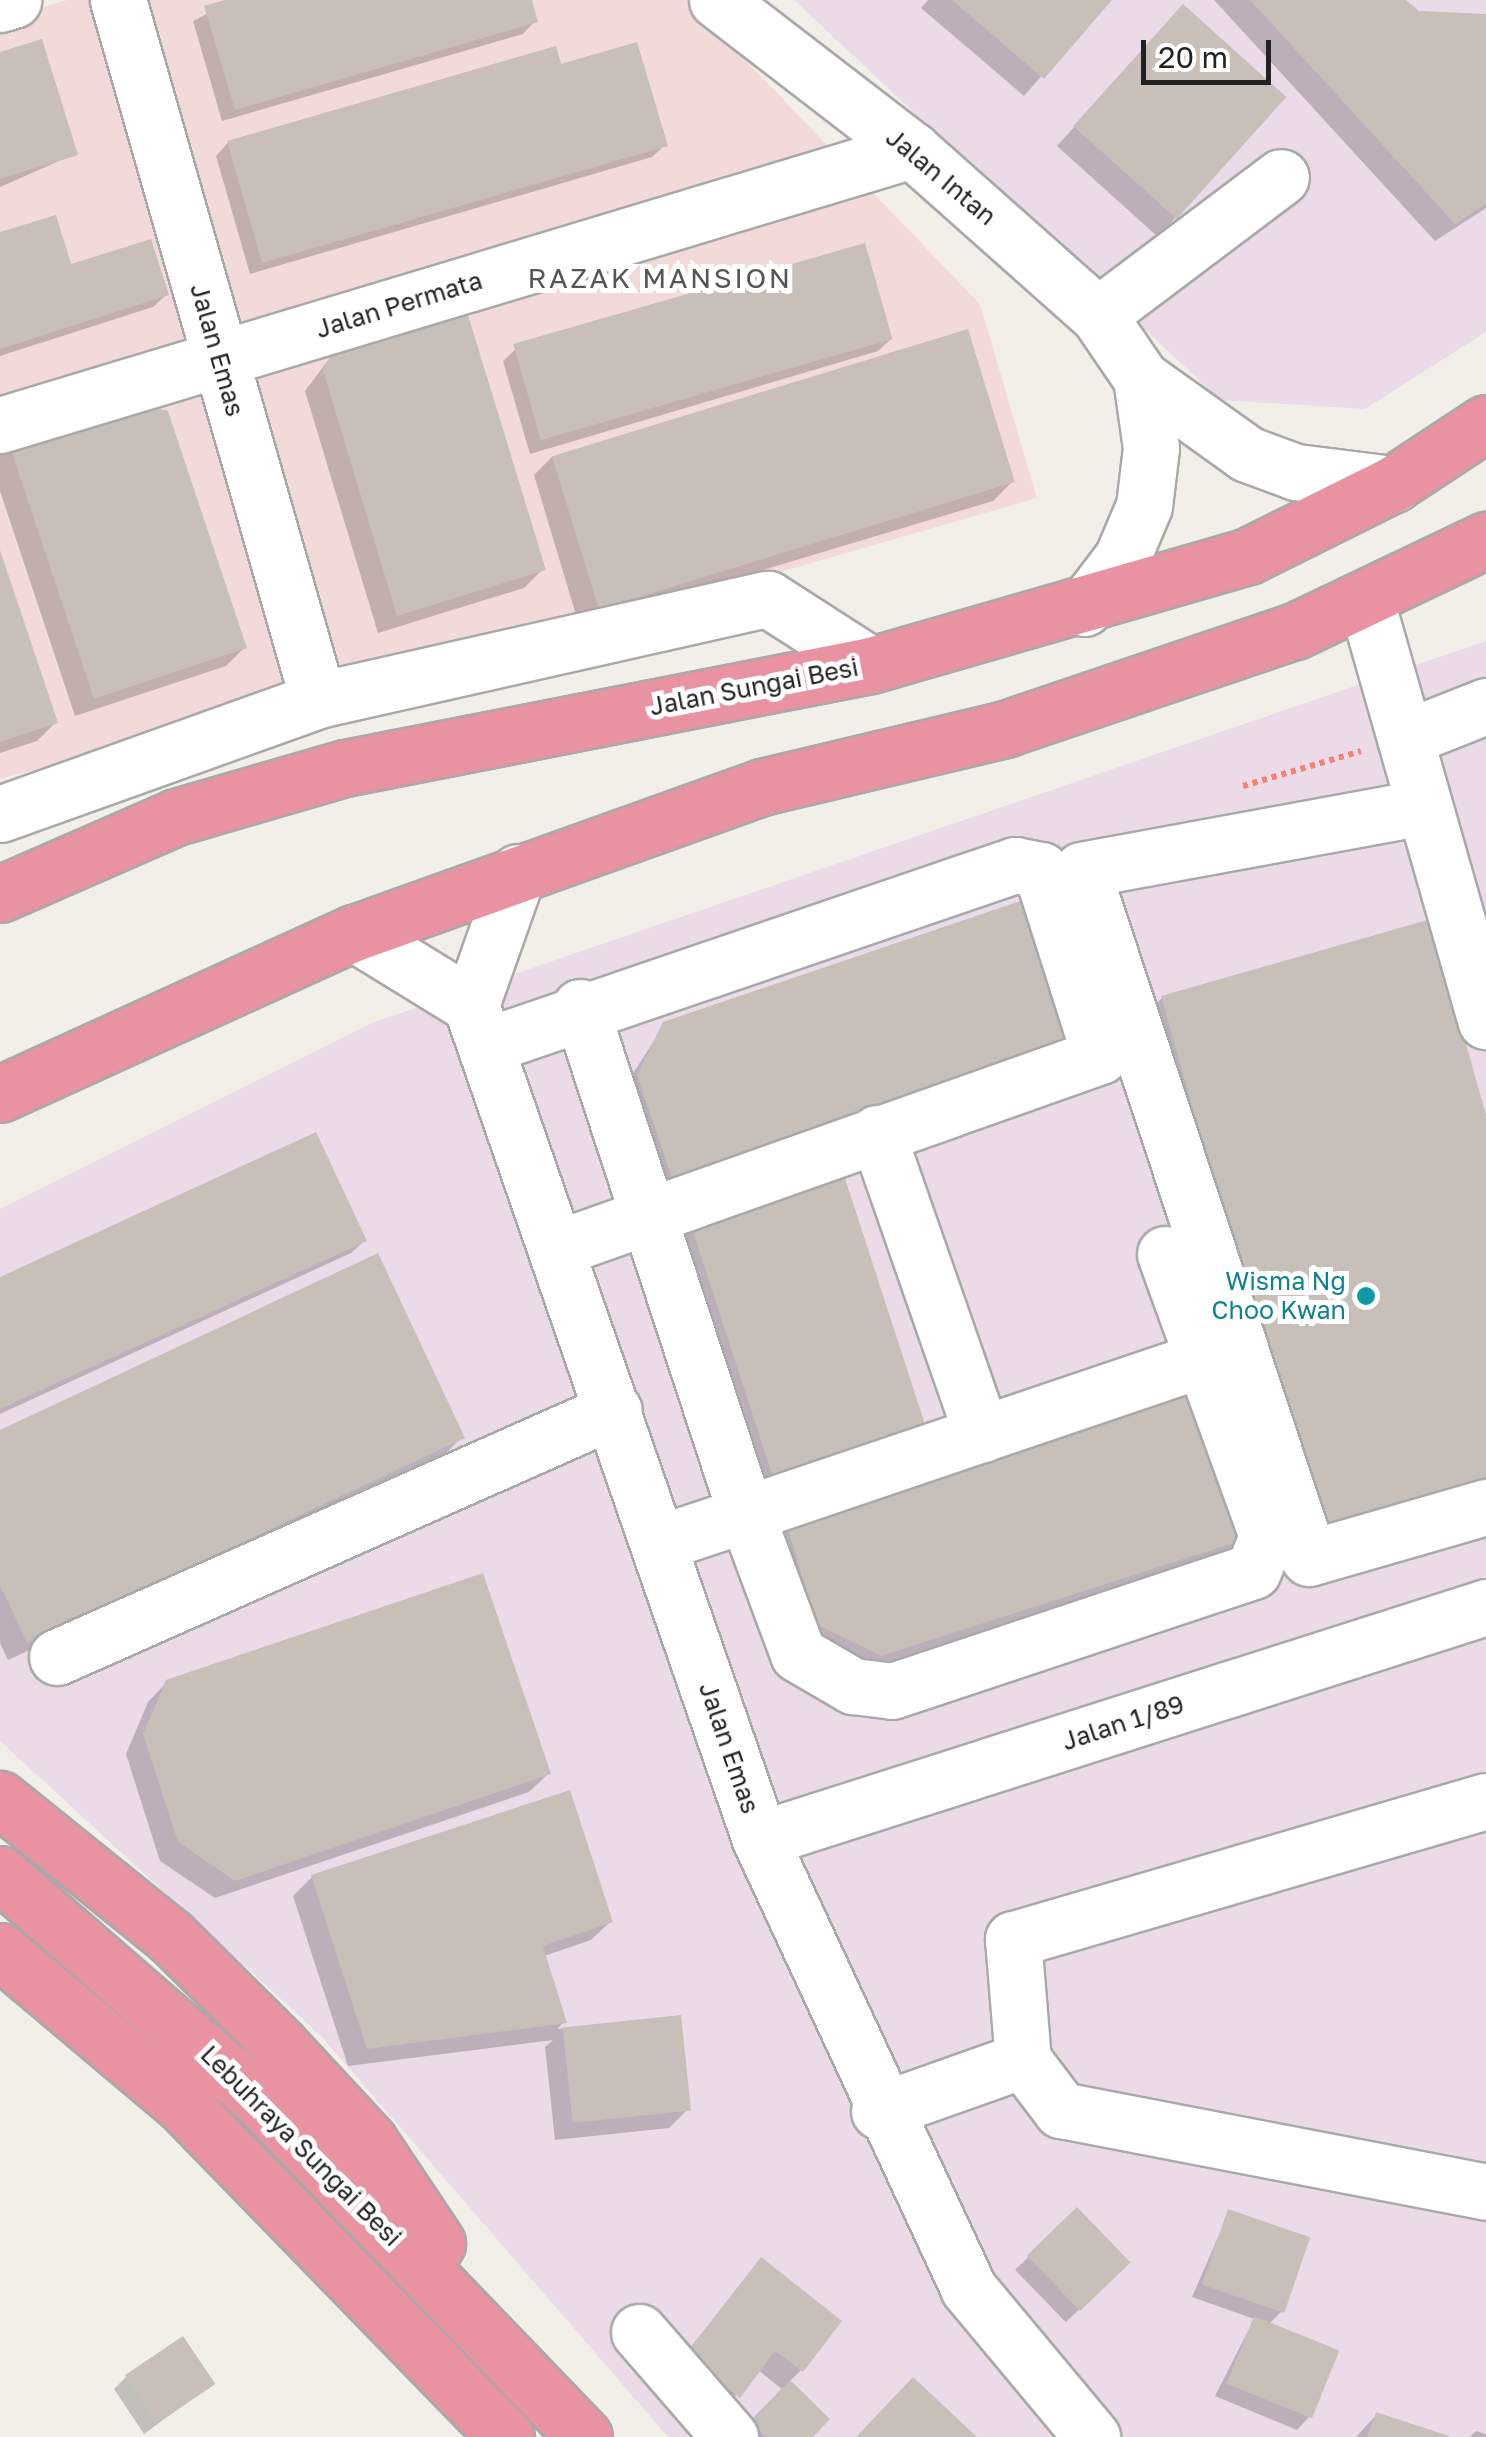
<!DOCTYPE html>
<html>
<head>
<meta charset="utf-8">
<style>
	body { margin:0 }
	#map { position:relative; width:1486px; height:2437px; overflow:hidden; background:#f2efe9; font-family:"Golos Text",sans-serif }
	div>[style] { position:absolute }
	.commercial>* { inset:0; background:#f2dad9 }
	.industrial>* { inset:0; background:#ebdbe8 }
	.shadow>* { inset:0; background:#0003; transform-origin:0 0 }
	.building>* { inset:0; background:#c7bfb8; transform-origin:0 0 }
	.path>* { height:6px; margin-top:-3px; transform-origin:0; background:repeating-linear-gradient(90deg,#fa8072 0 5px,transparent 0 10px) }
	.roads { filter:drop-shadow(2px 0 #a9a9a9) drop-shadow(-2px 0 #a9a9a9) drop-shadow(0 2px #a9a9a9) drop-shadow(0 -2px #a9a9a9) }
	.minor>* { height:55px; margin:-27.5px; padding:0 27.5px; transform-origin:27.5px; border-radius:27.5px; background:#fff }
	.highway>* { height:55px; margin:-27.5px; padding:0 27.5px; transform-origin:27.5px; border-radius:27.5px; background:#e892a2 }
	.dots>* { width:28px; height:28px; translate:-50% -50%; box-sizing:border-box; border:5px solid #fff; border-radius:50% }
	span { translate:-50% -50%; white-space:nowrap; text-align:center; line-height:1.15; -webkit-text-stroke:10px #fff; paint-order:stroke }
	.street-label { font-size:25px; color:#222 }
	.culture-label { font-size:25px; color:#0d838f }
	.right { translate:-100% -50%; text-align:right }
	.neighbourhood-label { font-size:28px; color:#555; letter-spacing:2.5px }
	.scale { position:absolute; left:1141px; top:40px; width:130px; height:45px; box-sizing:border-box; border:5px solid #222; border-top:0; padding-left:12px; font-size:30px; line-height:35px; white-space:nowrap; color:#222; -webkit-text-stroke:8px #fff; paint-order:stroke }
</style>
</head>
<body>
<div id="map">
	<div class="commercial">
		<div style="clip-path:polygon(67px 0,687px 0,980px 304px,1037px 498px,576px 631px,0 779px,0 20px)"></div>
	</div>
	<div class="industrial">
		<div style="clip-path:polygon(794px 0,1486px 0,1486px 332px,1365px 409px,1220px 400px)"></div>
		<div style="clip-path:polygon(1486px 641px,1486px 2437px,668px 2437px,323px 2038px,0 1741px,0 1209px,372px 1023px)"></div>
	</div>
	<div class="shadow">
		<div style="clip-path:polygon(235px 0,529px 0,535px 21px,523px 34px,222px 121px,193px 21px)"></div>
		<div style="clip-path:polygon(928px 0,1108px 0,1024px 96px,921px 8px)"></div>
		<div style="clip-path:polygon(1214px 0,1402px 0,1418px 14px,1486px 16px,1486px 208px,1435px 241px)"></div>
		<div style="clip-path:polygon(1164px 27px,1283px 98px,1158px 237px,1057px 146px)"></div>
		<div style="clip-path:polygon(0 54px,75px 154px,0 187px)"></div>
		<div style="clip-path:polygon(559px 67px,665px 145px,652px 157px,250px 274px,216px 156px,228px 143px)"></div>
		<div style="clip-path:polygon(0 235px,69px 268px,166px 295px,153px 307px,0 356px)"></div>
		<div style="clip-path:polygon(891px 339px,878px 351px,530px 454px,503px 361px,516px 349px)"></div>
		<div style="clip-path:polygon(342px 342px,543px 569px,524px 588px,378px 633px,305px 391px)"></div>
		<div style="clip-path:polygon(10px 444px,245px 647px,226px 666px,75px 716px,0 491px,0 453px)"></div>
		<div style="clip-path:polygon(553px 456px,1012px 482px,993px 501px,579px 625px,534px 475px)"></div>
		<div style="clip-path:polygon(0 555px,56px 722px,37px 741px,0 753px)"></div>
		<div style="clip-path:polygon(1024px 902px,657px 1208px,619px 1095px,665px 1024px)"></div>
		<div style="clip-path:polygon(1162px 998px,1486px 1124px,1486px 1493px,1286px 1550px,1138px 1022px)"></div>
		<div style="clip-path:polygon(689px 1217px,923px 1431px,754px 1498px,670px 1236px)"></div>
		<div style="clip-path:polygon(364px 1241px,351px 1253px,0 1414px,0 1280px)"></div>
		<div style="clip-path:polygon(0 1432px,462px 1437px,443px 1456px,8px 1660px,0 1643px)"></div>
		<div style="clip-path:polygon(785px 1517px,1240px 1539px,1221px 1558px,861px 1674px,798px 1642px,766px 1536px)"></div>
		<div style="clip-path:polygon(167px 1682px,548px 1774px,529px 1792px,215px 1898px,160px 1861px,126px 1754px,148px 1702px)"></div>
		<div style="clip-path:polygon(312px 1877px,610px 1922px,591px 1940px,544px 1956px,564px 2022px,557px 2029px,679px 2018px,688px 2109px,669px 2128px,555px 2140px,545px 2047px,553px 2040px,348px 2066px,293px 1896px)"></div>
		<div style="left:1077px;top:2210px;width:73px;height:86px;rotate:46deg"></div>
		<div style="clip-path:polygon(1229px 2212px,1282px 2311px,1269px 2324px,1309px 2417px,1297px 2430px,1215px 2396px,1254px 2319px,1192px 2297px)"></div>
		<div style="clip-path:polygon(761px 2260px,801px 2370px,789px 2382px,809px 2437px,742px 2437px,783px 2390px,758px 2370px,719px 2415px,668px 2375px)"></div>
		<div style="clip-path:polygon(126px 2377px,212px 2384px,144px 2434px,114px 2389px)"></div>
		<div style="clip-path:polygon(1377px 2414px,1444px 2437px,1356px 2437px)"></div>
		<div style="clip-path:polygon(1476px 2431px,1486px 2434px,1486px 2437px,1470px 2437px)"></div>
	</div>
	<div class="building">
		<div style="clip-path:polygon(225px 0,532px 0,538px 22px,235px 110px,204px 6px)"></div>
		<div style="clip-path:polygon(952px 0,1112px 0,1044px 79px)"></div>
		<div style="clip-path:polygon(1250px 0,1406px 0,1419px 11px,1486px 14px,1486px 204px,1455px 224px)"></div>
		<div style="left:1183px;top:4px;width:139px;height:164px;rotate:42deg"></div>
		<div style="clip-path:polygon(42px 39px,78px 155px,0 179px,0 52px)"></div>
		<div style="clip-path:polygon(637px 42px,668px 146px,262px 263px,227px 141px,556px 46px,561px 64px)"></div>
		<div style="clip-path:polygon(56px 215px,71px 264px,151px 239px,169px 295px,0 349px,0 232px)"></div>
		<div style="left:865px;top:243px;width:100px;height:366px;rotate:74deg"></div>
		<div style="clip-path:polygon(464px 302px,546px 570px,397px 616px,323px 370px,341px 340px)"></div>
		<div style="left:968px;top:329px;width:160px;height:435px;rotate:73deg"></div>
		<div style="clip-path:polygon(129px 401px,168px 411px,247px 648px,94px 699px,8px 441px)"></div>
		<div style="clip-path:polygon(0 550px,58px 723px,0 742px)"></div>
		<div style="clip-path:polygon(1026px 899px,1078px 1054px,676px 1190px,637px 1075px,663px 1022px)"></div>
		<div style="clip-path:polygon(1431px 919px,1486px 1115px,1486px 1477px,1311px 1527px,1161px 996px)"></div>
		<div style="clip-path:polygon(316px 1132px,367px 1241px,0 1409px,0 1277px)"></div>
		<div style="left:841px;top:1166px;width:279px;height:161px;rotate:72deg"></div>
		<div style="clip-path:polygon(378px 1253px,465px 1438px,27px 1643px,0 1585px,0 1430px)"></div>
		<div style="clip-path:polygon(1192px 1383px,1243px 1540px,881px 1656px,816px 1624px,784px 1515px)"></div>
		<div style="clip-path:polygon(483px 1573px,551px 1774px,235px 1881px,178px 1842px,143px 1734px,166px 1680px)"></div>
		<div style="clip-path:polygon(570px 1790px,613px 1922px,543px 1946px,567px 2023px,367px 2049px,311px 1875px)"></div>
		<div style="left:681px;top:2015px;width:96px;height:119px;rotate:84deg"></div>
		<div style="left:1077px;top:2207px;width:77px;height:70px;rotate:46deg"></div>
		<div style="left:1228px;top:2209px;width:87px;height:80px;rotate:19deg"></div>
		<div style="clip-path:polygon(761px 2257px,842px 2321px,803px 2372px,775px 2351px,740px 2398px,685px 2355px)"></div>
		<div style="left:1254px;top:2316px;width:92px;height:73px;rotate:22deg"></div>
		<div style="left:183px;top:2336px;width:58px;height:70px;rotate:56deg"></div>
		<div style="clip-path:polygon(913px 2377px,977px 2437px,856px 2437px)"></div>
		<div style="clip-path:polygon(790px 2380px,830px 2419px,813px 2437px,766px 2437px,750px 2421px)"></div>
		<div style="clip-path:polygon(1376px 2412px,1449px 2436px,1449px 2437px,1367px 2437px)"></div>
	</div>
	<div class="path">
		<div style="left:1243px;top:786px;width:123px;rotate:-16.5deg"></div>
	</div>
	<div class="roads">
		<div class="minor">
			<div style="left:118px;top:0;width:728px;rotate:74.05deg"></div>
			<div style="left:717px;top:0;width:246px;rotate:37.6deg"></div>
			<div style="left:912px;top:150px;width:249px;rotate:41.6deg"></div>
			<div style="left:1098px;top:315px;width:76px;rotate:55.7deg"></div>
			<div style="left:1141px;top:378px;width:130px;rotate:35.6deg"></div>
			<div style="left:1247px;top:454px;width:52px;rotate:20.2deg"></div>
			<div style="left:1296px;top:472px;width:98px;rotate:7.1deg"></div>
			<div style="left:0;top:4px;width:14px;rotate:-17deg"></div>
			<div style="left:1098px;top:315px;width:229px;rotate:-37deg"></div>
			<div style="left:0;top:425px;width:953px;rotate:-16.78deg"></div>
			<div style="left:1366px;top:601px;width:437px;rotate:74.1deg"></div>
			<div style="left:1084px;top:608px;width:63px;rotate:-52.8deg"></div>
			<div style="left:1122px;top:558px;width:56px;rotate:-67.1deg"></div>
			<div style="left:1144px;top:506px;width:58px;rotate:-83.1deg"></div>
			<div style="left:1151px;top:448px;width:71px;rotate:-98.1deg"></div>
			<div style="left:1405px;top:738px;width:87px;rotate:-21.6deg"></div>
			<div style="left:1424px;top:807px;width:348px;rotate:169.6deg"></div>
			<div style="left:1082px;top:870px;width:724px;rotate:71.74deg"></div>
			<div style="left:1309px;top:1558px;width:184px;rotate:-16.1deg"></div>
			<div style="left:0;top:814px;width:338px;rotate:-19.7deg"></div>
			<div style="left:318px;top:700px;width:461px;rotate:-12.7deg"></div>
			<div style="left:768px;top:599px;width:122px;rotate:32.7deg"></div>
			<div style="left:354px;top:933px;width:137px;rotate:31.6deg"></div>
			<div style="left:471px;top:1005px;width:883px;rotate:70.89deg"></div>
			<div style="left:760px;top:1839px;width:495px;rotate:65.1deg"></div>
			<div style="left:968px;top:2288px;width:194px;rotate:50.2deg"></div>
			<div style="left:471px;top:1005px;width:141px;rotate:-70.5deg"></div>
			<div style="left:580px;top:1007px;width:533px;rotate:71.87deg"></div>
			<div style="left:746px;top:1514px;width:149px;rotate:69.6deg"></div>
			<div style="left:798px;top:1654px;width:64px;rotate:30.2deg"></div>
			<div style="left:853px;top:1686px;width:39px;rotate:7deg"></div>
			<div style="left:892px;top:1691px;width:380px;rotate:-18.4deg"></div>
			<div style="left:1253px;top:1571px;width:38px;rotate:-68deg"></div>
			<div style="left:1267px;top:1536px;width:188px;rotate:-109.9deg"></div>
			<div style="left:1203px;top:1359px;width:483px;rotate:161.3deg"></div>
			<div style="left:746px;top:1514px;width:92px;rotate:161.6deg"></div>
			<div style="left:488px;top:1045px;width:557px;rotate:-18.86deg"></div>
			<div style="left:1015px;top:865px;width:26px;rotate:11deg"></div>
			<div style="left:1041px;top:870px;width:195px;rotate:72.4deg"></div>
			<div style="left:1100px;top:1056px;width:575px;rotate:160.49deg"></div>
			<div style="left:877px;top:1133px;width:319px;rotate:70.8deg"></div>
			<div style="left:1165px;top:1254px;width:112px;rotate:70.1deg"></div>
			<div style="left:57px;top:1657px;width:609px;rotate:-23.91deg"></div>
			<div style="left:1486px;top:1801px;width:493px;rotate:163.7deg"></div>
			<div style="left:1013px;top:1939px;width:121px;rotate:85.3deg"></div>
			<div style="left:1023px;top:2060px;width:63px;rotate:52.8deg"></div>
			<div style="left:1061px;top:2110px;width:433px;rotate:10.9deg"></div>
			<div style="left:760px;top:1839px;width:762px;rotate:-17.72deg"></div>
			<div style="left:879px;top:2111px;width:153px;rotate:-19.5deg"></div>
			<div style="left:639px;top:2332px;width:139px;rotate:49.1deg"></div>
		</div>
		<div class="highway">
			<div style="left:0;top:894px;width:192px;rotate:-23.6deg"></div>
			<div style="left:176px;top:817px;width:176px;rotate:-16.2deg"></div>
			<div style="left:345px;top:768px;width:536px;rotate:-11.08deg"></div>
			<div style="left:871px;top:665px;width:392px;rotate:-16.1deg"></div>
			<div style="left:1248px;top:556px;width:162px;rotate:-26.4deg"></div>
			<div style="left:1393px;top:484px;width:111px;rotate:-33.3deg"></div>
			<div style="left:0;top:1094px;width:389px;rotate:-24.5deg"></div>
			<div style="left:354px;top:933px;width:433px;rotate:-19.7deg"></div>
			<div style="left:762px;top:787px;width:250px;rotate:-13.4deg"></div>
			<div style="left:1005px;top:729px;width:306px;rotate:-18.7deg"></div>
			<div style="left:1295px;top:631px;width:212px;rotate:-25.5deg"></div>
			<div style="left:0;top:1799px;width:218px;rotate:38.9deg"></div>
			<div style="left:170px;top:1936px;width:153px;rotate:44.7deg"></div>
			<div style="left:279px;top:2044px;width:132px;rotate:47.1deg"></div>
			<div style="left:369px;top:2141px;width:123px;rotate:56.3deg"></div>
			<div style="left:0;top:1874px;width:346px;rotate:41deg"></div>
			<div style="left:261px;top:2101px;width:466px;rotate:46.1deg"></div>
			<div style="left:0;top:1951px;width:238px;rotate:40.1deg"></div>
			<div style="left:182px;top:2104px;width:465px;rotate:45.8deg"></div>
		</div>
	</div>
	<div class="dots">
		<div style="left:1366px;top:1296px;background:#0f9aa8"></div>
	</div>
	<div class="street-label">
		<span style="left:941px;top:177px;rotate:40deg">Jalan Intan</span>
		<span style="left:399px;top:305px;rotate:-17deg">Jalan Permata</span>
		<span style="left:217px;top:350px;rotate:74deg">Jalan Emas</span>
		<span style="left:754px;top:687px;rotate:-11deg">Jalan Sungai Besi</span>
		<span style="left:1123px;top:1723px;rotate:-18deg">Jalan 1/89</span>
		<span style="left:729px;top:1748px;rotate:71deg">Jalan Emas</span>
		<span style="left:301px;top:2146px;rotate:45deg">Lebuhraya Sungai Besi</span>
	</div>
	<div class="culture-label">
		<span class="right" style="left:1346px;top:1296px">Wisma Ng<br>Choo Kwan</span>
	</div>
	<div class="neighbourhood-label">
		<span style="left:660px;top:278px">RAZAK MANSION</span>
	</div>
	<div class="scale">20 m</div>
</div>
</body>
</html>
